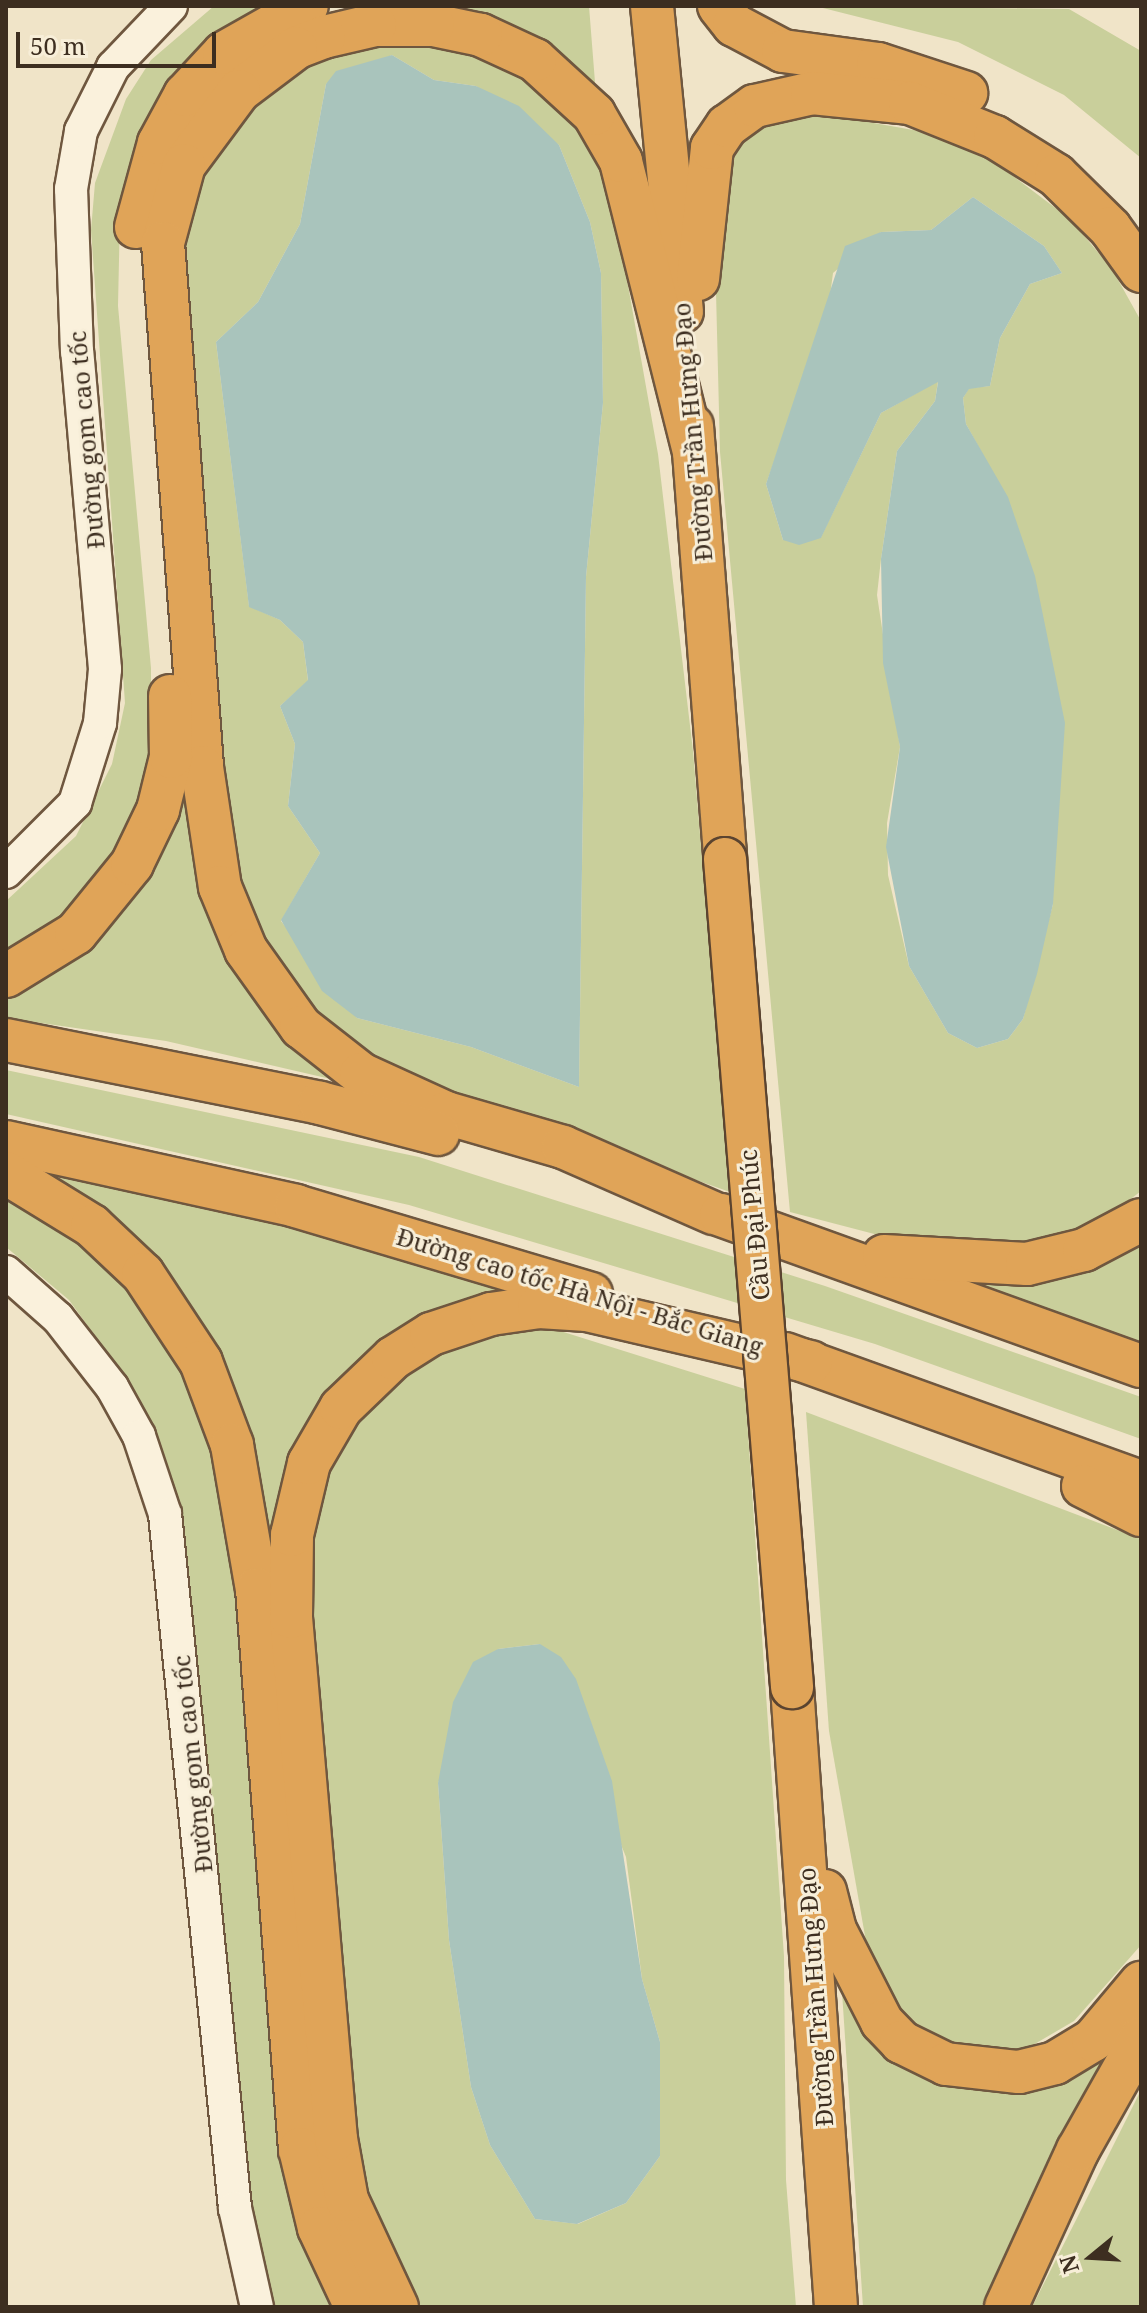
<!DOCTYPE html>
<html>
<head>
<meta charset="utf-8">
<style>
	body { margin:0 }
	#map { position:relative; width:1147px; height:2313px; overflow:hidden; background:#f0e4c8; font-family:"Noto Serif",serif }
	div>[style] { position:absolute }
	.green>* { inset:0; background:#c9cf9b }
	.water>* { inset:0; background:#a9c4bc }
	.roads { filter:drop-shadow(2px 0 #6f573f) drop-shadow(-2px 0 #6f573f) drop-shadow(0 2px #6f573f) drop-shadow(0 -2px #6f573f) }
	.secondary>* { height:32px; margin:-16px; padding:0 16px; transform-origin:16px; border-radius:16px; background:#faf1dc }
	.highway>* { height:42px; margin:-21px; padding:0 21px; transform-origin:21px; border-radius:21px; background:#e0a458 }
	.bridges { filter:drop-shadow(2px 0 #5b4430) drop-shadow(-2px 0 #5b4430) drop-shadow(0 2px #5b4430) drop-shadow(0 -2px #5b4430) }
	.highway-bridge>* { height:42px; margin:-21px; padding:0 21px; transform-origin:21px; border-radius:21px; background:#e0a458 }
	span { translate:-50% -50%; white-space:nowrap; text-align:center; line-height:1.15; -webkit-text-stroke:6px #f7eed8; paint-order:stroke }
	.street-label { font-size:24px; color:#3d2e20 }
	.frame { position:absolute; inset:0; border:8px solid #3d2e20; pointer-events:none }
	.north { position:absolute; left:1051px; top:2217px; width:80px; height:80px; -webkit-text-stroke:6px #f7eed8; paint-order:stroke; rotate:252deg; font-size:22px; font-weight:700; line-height:32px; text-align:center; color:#3d2e20 }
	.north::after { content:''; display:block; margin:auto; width:28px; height:36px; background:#3d2e20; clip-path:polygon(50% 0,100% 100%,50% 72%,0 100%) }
	.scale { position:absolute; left:16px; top:32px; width:200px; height:36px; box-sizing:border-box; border:4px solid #3d2e20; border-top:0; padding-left:10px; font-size:24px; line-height:28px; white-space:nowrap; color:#3d2e20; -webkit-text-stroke:6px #f7eed8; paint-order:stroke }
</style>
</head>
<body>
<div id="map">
	<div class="green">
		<div style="clip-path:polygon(214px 6px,271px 6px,120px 214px,118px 306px,151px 668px,151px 755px,137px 820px,87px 901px,6px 959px,6px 901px,76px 836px,112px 764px,125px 703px,91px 230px,95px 183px,126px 99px,151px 60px)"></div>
		<div style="clip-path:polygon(351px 6px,589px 6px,596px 95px,563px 64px,338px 21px,336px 12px)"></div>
		<div style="clip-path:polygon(815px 6px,1069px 9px,1141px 51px,1141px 158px,1064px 95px,958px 42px)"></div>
		<div style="clip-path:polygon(evenodd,443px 39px,535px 79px,605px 156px,658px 454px,693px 751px,730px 1192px,392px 1073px,303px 1010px,231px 880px,178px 285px,183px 203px,259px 85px,339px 48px,443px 39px,392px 55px,434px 80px,476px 86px,559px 145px,590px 222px,601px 273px,603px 403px,586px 577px,579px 1087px,471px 1047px,357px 1018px,281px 921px,320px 853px,288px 806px,295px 744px,280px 706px,308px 681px,303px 642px,280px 620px,249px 606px,216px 342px,258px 302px,300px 224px,326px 84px,392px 55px)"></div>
		<div style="clip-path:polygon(evenodd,822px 114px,925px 132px,988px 157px,1070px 219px,1112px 269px,1141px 321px,1141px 1191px,1095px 1227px,1018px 1250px,928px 1248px,790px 1212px,720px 452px,714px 212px,716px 180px,742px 140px,762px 123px,822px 114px,973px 197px,1044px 246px,1062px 273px,1030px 284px,1000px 338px,990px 386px,969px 388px,963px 398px,966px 424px,982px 453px,1053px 904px,1023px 1019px,1008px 1039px,977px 1048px,948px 1033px,909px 966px,888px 875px,887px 823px,900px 747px,877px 595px,881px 559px,897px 451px,935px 401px,938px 381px,881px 413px,821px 537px,783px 540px,766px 484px,828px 311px,833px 273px,881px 232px,931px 230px,973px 197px)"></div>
		<div style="clip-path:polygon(179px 772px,197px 825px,348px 1083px,166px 1041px,6px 1018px,6px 991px)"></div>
		<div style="clip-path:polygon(6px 1070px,419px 1157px,825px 1286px,1141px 1397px,1141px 1439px,875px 1344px,409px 1205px,6px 1114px)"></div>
		<div style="clip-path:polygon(17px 1158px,540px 1287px,338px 1389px,281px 1679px,231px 1393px)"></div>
		<div style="clip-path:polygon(6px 1197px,60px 1224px,121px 1281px,193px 1390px,223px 1473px,338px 2307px,273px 2307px,258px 2260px,188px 1564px,156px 1436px,132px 1387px,69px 1300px,6px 1247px)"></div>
		<div style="clip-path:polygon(1141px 1233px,1141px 1348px,976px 1284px,1008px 1279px)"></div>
		<div style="clip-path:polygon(evenodd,538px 1324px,745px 1389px,784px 1956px,786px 2180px,796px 2307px,407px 2307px,354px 2193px,301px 1593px,332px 1433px,427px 1348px,538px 1324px,540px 1644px,626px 1857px,642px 1979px,660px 2042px,660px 2156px,626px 2203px,578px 2224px,535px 2219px,490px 2145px,471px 2087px,449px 1940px,438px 1783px,498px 1649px,540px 1644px)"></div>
		<div style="clip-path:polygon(806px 1412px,1141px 1539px,1141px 1945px,1074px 2021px,1021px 2052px,970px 2056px,903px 2024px,871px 1970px,829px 1731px)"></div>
		<div style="clip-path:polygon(841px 1977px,935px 2078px,1123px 2025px,988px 2307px,863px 2307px)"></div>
		<div style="clip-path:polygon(1141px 2090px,1141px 2307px,1032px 2307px,1074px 2224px)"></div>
	</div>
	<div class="water">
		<div style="clip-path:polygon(392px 55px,434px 80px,476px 86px,519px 106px,559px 145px,590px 222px,601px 273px,603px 403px,586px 577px,579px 1087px,471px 1047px,357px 1018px,322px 991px,281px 920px,320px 853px,288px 806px,295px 744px,280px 706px,308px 680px,303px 642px,280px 620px,249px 607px,216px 342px,258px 302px,300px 224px,326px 84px,336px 71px)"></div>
		<div style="clip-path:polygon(973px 197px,1044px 246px,1062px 273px,1030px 284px,1000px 338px,990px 386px,969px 389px,963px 398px,966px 424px,1008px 497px,1035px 576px,1065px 723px,1053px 904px,1037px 974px,1023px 1019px,1008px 1039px,977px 1048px,948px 1033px,909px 966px,886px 847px,900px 747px,883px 663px,881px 559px,897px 451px,935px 401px,938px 382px,881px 413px,821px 538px,799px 545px,783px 540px,766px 484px,845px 246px,881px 232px,931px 230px)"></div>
		<div style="clip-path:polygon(540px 1644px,561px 1657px,576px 1679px,612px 1781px,642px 1979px,660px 2042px,660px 2156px,626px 2203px,577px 2224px,535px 2219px,490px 2145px,471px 2087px,449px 1940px,438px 1783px,453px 1702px,473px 1662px,498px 1649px)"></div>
	</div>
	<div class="roads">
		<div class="secondary">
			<div style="left:6px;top:872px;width:98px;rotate:-45deg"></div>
			<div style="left:75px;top:803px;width:84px;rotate:-72.6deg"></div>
			<div style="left:100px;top:723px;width:54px;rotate:-84.7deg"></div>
			<div style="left:105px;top:669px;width:318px;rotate:-95deg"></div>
			<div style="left:77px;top:352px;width:163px;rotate:-92.1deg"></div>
			<div style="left:71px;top:189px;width:59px;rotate:-80.2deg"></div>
			<div style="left:81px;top:131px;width:72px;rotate:-63.4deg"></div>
			<div style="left:113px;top:67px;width:84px;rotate:-46.4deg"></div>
			<div style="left:6px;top:1272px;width:69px;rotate:41.5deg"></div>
			<div style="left:58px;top:1318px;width:88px;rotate:52deg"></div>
			<div style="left:112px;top:1387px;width:56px;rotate:61.1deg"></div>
			<div style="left:139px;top:1436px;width:82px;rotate:71.6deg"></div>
			<div style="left:165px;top:1514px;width:698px;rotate:84.24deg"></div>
			<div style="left:235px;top:2208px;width:101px;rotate:77.5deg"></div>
		</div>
		<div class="highway">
			<div style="left:652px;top:6px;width:307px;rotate:84.4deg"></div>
			<div style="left:719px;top:6px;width:24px;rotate:52deg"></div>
			<div style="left:734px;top:25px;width:55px;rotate:28deg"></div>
			<div style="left:783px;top:51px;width:96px;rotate:7.8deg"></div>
			<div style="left:878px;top:64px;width:93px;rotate:18.2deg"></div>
			<div style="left:136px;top:227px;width:87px;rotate:-74.7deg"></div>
			<div style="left:159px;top:143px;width:55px;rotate:-61.6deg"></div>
			<div style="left:185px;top:95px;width:57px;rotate:-47.1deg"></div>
			<div style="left:224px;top:53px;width:95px;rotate:-29.5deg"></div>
			<div style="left:698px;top:279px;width:132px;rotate:-83.9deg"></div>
			<div style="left:712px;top:148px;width:27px;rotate:-56deg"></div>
			<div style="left:727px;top:126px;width:34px;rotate:-36deg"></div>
			<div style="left:755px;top:106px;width:58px;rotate:-12.8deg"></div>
			<div style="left:812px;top:93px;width:99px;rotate:5.8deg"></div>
			<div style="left:910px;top:103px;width:92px;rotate:21.8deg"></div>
			<div style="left:995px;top:137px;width:72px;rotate:31.9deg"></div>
			<div style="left:1056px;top:175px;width:76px;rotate:44.5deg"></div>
			<div style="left:1110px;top:228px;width:53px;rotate:54.2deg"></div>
			<div style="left:692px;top:426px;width:434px;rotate:85.6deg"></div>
			<div style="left:694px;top:452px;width:300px;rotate:-104.1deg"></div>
			<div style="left:621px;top:161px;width:54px;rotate:-119.9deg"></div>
			<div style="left:594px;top:114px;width:80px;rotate:-137.5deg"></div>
			<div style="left:535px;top:60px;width:60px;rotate:-155.2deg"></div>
			<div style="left:481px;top:35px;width:49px;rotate:-168.2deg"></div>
			<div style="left:433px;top:25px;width:58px;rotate:180deg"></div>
			<div style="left:375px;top:25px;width:52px;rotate:166.8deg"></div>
			<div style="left:324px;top:37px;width:30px;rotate:159deg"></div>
			<div style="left:296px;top:48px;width:71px;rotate:143deg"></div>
			<div style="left:239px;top:91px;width:92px;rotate:126.6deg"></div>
			<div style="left:184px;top:165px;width:81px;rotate:105.1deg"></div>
			<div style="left:163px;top:243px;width:525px;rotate:85.74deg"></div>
			<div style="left:202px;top:767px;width:121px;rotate:81.5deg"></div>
			<div style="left:220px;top:887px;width:68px;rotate:67.6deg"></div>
			<div style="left:246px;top:950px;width:95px;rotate:54.5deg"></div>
			<div style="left:301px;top:1027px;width:76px;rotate:38.1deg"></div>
			<div style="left:361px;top:1074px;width:94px;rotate:24.6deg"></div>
			<div style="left:446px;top:1113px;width:122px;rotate:16.2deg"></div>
			<div style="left:563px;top:1147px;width:164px;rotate:23.7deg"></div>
			<div style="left:6px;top:976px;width:82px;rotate:-31.6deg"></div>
			<div style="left:76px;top:933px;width:89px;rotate:-50.9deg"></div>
			<div style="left:132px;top:864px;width:60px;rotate:-64.3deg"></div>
			<div style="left:158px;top:810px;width:55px;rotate:-76.2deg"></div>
			<div style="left:171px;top:757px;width:61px;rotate:-90.9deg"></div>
			<div style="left:6px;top:1040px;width:320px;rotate:11.3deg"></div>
			<div style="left:320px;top:1103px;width:122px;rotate:14.7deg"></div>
			<div style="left:6px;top:1142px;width:297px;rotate:12.4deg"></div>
			<div style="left:296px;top:1206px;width:308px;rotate:16.6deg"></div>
			<div style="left:6px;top:1173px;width:101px;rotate:31.6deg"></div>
			<div style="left:92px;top:1226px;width:70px;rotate:43.3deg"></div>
			<div style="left:143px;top:1274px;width:105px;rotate:56.6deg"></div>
			<div style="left:201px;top:1362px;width:89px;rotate:69.5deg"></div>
			<div style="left:232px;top:1445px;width:146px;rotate:80.2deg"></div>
			<div style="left:257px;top:1589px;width:562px;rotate:85.61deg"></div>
			<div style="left:300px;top:2149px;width:81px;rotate:76.5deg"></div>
			<div style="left:319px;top:2228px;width:87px;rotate:64.9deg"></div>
			<div style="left:721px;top:1215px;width:446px;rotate:19.8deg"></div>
			<div style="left:884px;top:1256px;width:143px;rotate:3.2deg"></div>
			<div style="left:1027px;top:1264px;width:59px;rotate:-13.8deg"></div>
			<div style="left:1084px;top:1250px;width:64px;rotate:-27.8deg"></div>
			<div style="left:785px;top:1354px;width:378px;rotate:19.8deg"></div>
			<div style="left:1083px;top:1486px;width:65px;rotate:26.6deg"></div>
			<div style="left:792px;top:1687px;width:622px;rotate:85.94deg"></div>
			<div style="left:825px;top:1891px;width:40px;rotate:75.6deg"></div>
			<div style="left:835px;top:1930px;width:103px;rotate:62.9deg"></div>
			<div style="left:882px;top:2022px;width:28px;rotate:46deg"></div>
			<div style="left:901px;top:2042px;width:50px;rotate:26.1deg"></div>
			<div style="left:946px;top:2064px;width:73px;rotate:6.3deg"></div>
			<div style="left:1019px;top:2072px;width:37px;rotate:-14deg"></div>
			<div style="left:1055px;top:2063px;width:44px;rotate:-31.2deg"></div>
			<div style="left:1093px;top:2040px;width:75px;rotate:-49.9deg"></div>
			<div style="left:397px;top:2307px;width:118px;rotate:-115deg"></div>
			<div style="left:347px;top:2200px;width:62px;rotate:-100.2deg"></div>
			<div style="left:336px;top:2139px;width:524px;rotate:-94.93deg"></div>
			<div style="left:291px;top:1617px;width:82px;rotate:-89.3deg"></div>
			<div style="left:292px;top:1535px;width:74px;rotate:-76.7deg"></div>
			<div style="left:309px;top:1463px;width:64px;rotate:-59.8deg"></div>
			<div style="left:341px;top:1408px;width:72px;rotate:-43.9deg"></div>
			<div style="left:393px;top:1358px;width:45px;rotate:-32.3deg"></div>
			<div style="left:431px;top:1334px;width:63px;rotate:-18.4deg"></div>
			<div style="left:491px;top:1314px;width:49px;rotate:-8.3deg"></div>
			<div style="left:539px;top:1307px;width:48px;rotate:3.6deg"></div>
			<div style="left:587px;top:1310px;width:230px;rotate:13.1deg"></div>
			<div style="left:1006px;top:2307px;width:173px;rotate:-65.4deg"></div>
			<div style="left:1078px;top:2150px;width:129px;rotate:-60.6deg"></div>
		</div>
	</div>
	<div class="bridges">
		<div class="highway-bridge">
			<div style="left:725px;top:859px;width:831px;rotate:85.37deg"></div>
		</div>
	</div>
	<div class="street-label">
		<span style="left:692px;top:432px;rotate:-95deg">Đường Trần Hưng Đạo</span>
		<span style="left:86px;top:440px;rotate:-95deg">Đường gom cao tốc</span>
		<span style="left:754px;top:1225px;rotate:-95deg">Cầu Đại Phúc</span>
		<span style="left:580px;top:1291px;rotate:17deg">Đường cao tốc Hà Nội - Bắc Giang</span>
		<span style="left:192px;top:1764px;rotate:-96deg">Đường gom cao tốc</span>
		<span style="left:815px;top:1997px;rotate:-94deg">Đường Trần Hưng Đạo</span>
	</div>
	<div class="frame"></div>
	<div class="north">N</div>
	<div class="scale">50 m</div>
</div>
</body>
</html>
